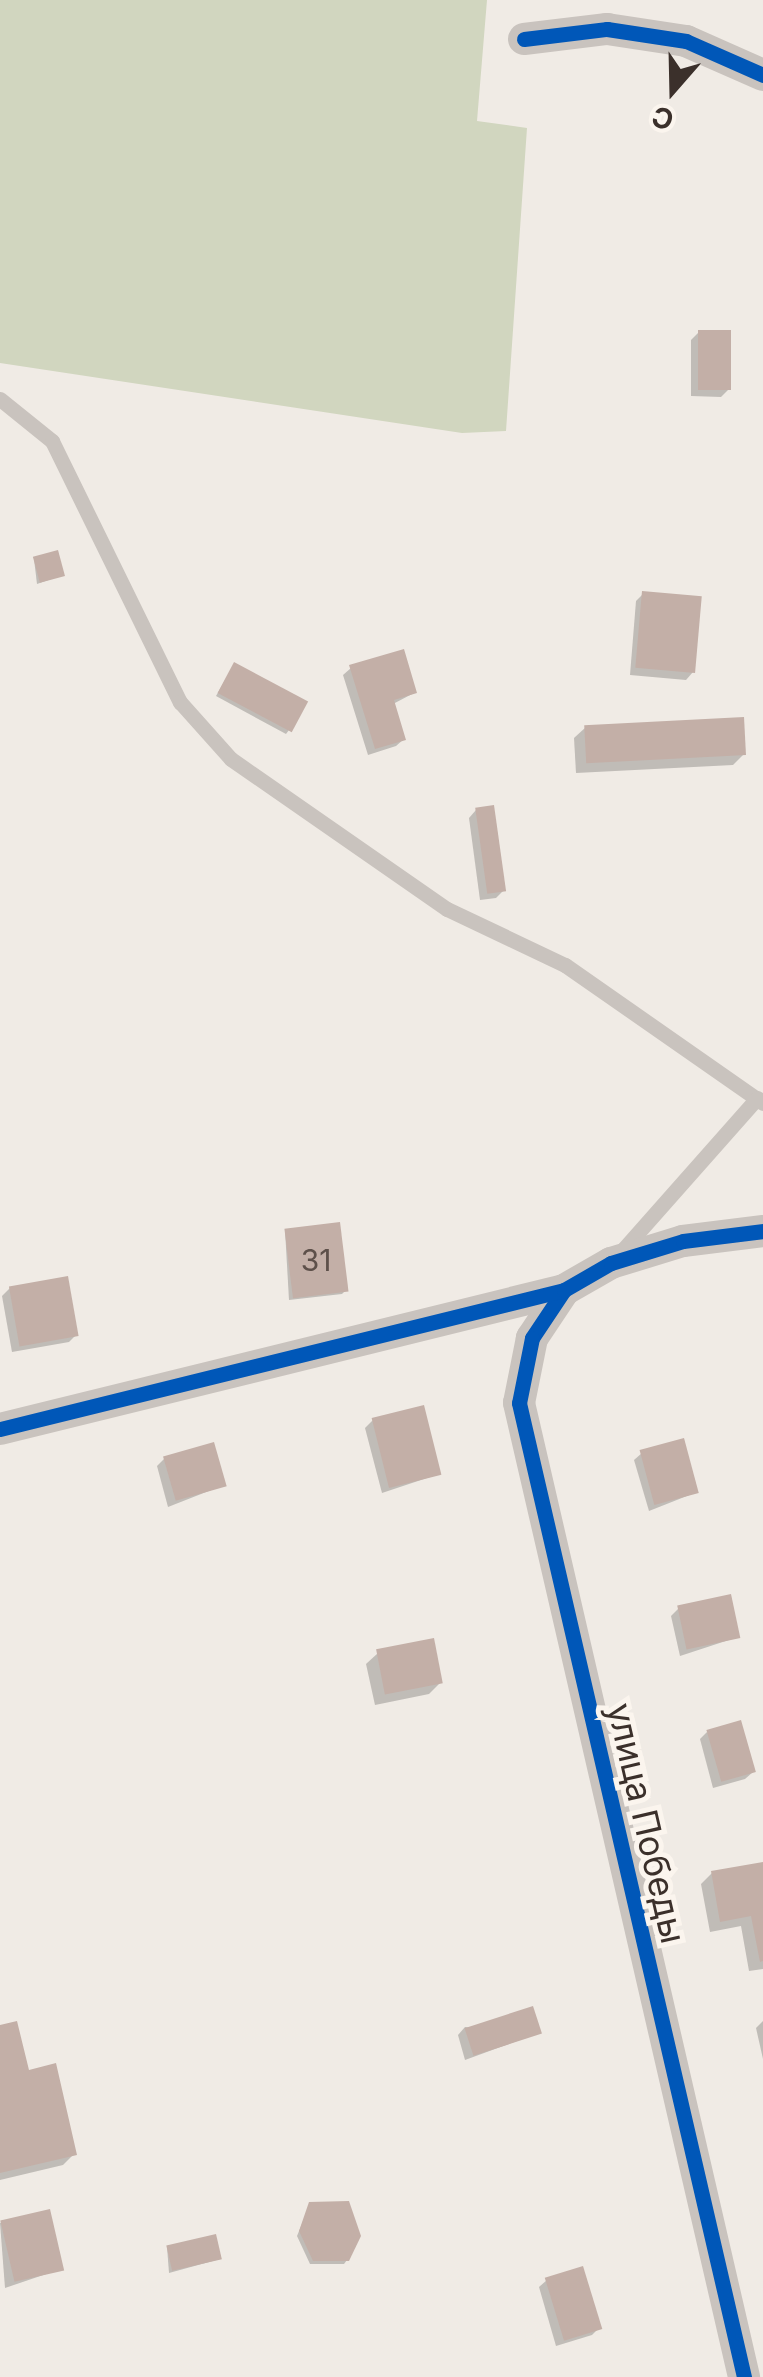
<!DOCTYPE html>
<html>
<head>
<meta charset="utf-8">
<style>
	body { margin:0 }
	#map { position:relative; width:763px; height:2377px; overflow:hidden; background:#f0ebe5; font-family:Inter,sans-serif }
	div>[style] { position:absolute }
	.green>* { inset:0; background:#d1d6bf }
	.shadow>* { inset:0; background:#0003 }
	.building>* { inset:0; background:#c3afa7; transform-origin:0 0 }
	.lane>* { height:15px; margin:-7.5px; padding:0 7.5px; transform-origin:7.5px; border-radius:7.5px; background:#c9c3be }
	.street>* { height:32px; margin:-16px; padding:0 16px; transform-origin:16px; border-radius:16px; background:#c9c3be }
	.cycleway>* { height:15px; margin:-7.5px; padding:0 7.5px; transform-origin:7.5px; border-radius:7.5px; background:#0057b8 }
	span { translate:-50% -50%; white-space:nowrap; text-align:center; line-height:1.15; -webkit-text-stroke:10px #fbf5ee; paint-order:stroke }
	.number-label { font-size:30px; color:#5d504a }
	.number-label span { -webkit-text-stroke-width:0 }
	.street-label { font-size:35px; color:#3b302b }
	.north { position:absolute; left:623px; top:40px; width:100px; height:100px; -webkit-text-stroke:8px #fbf5ee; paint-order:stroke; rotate:200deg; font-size:28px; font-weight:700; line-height:40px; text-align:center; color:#3b302b }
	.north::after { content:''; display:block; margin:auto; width:35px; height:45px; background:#3b302b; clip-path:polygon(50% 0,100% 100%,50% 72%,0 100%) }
</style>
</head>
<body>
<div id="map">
	<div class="green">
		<div style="clip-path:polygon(0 0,487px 0,477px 121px,527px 128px,506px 431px,462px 433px,0 363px)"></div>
	</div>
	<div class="shadow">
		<div style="clip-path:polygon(699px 332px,729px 389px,721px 397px,691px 396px,691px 340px)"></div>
		<div style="clip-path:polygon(34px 559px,63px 575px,37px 584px)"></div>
		<div style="clip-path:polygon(643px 594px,693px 672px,686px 680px,630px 675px,636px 601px)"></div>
		<div style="clip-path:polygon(232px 668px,289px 730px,286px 734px,216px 696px)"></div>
		<div style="clip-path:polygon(351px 668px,414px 693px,393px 704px,404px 739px,396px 746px,368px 755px,343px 675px)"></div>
		<div style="clip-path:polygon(586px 727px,744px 754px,733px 765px,576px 773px,574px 738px)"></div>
		<div style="clip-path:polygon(476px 810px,504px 890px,496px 898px,480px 900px,469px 818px)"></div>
		<div style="clip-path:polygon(285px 1230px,345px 1291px,342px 1294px,289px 1300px)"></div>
		<div style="clip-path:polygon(10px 1288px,76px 1335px,69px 1342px,12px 1352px,2px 1296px)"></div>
		<div style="clip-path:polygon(373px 1420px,439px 1474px,382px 1493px,365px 1428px)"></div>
		<div style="clip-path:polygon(642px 1453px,697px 1492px,649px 1511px,634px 1460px)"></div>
		<div style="clip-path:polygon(164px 1459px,224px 1485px,168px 1507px,157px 1466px)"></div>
		<div style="clip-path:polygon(678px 1609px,738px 1637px,680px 1656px,671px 1616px)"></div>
		<div style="clip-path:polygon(378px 1653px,440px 1683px,429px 1694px,375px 1705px,366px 1664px)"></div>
		<div style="clip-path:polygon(707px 1732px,753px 1772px,745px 1779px,713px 1788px,700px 1739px)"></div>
		<div style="clip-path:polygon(763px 1864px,763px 1969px,749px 1971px,741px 1926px,710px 1932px,701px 1884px,712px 1873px)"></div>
		<div style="clip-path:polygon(763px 2021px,763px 2059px,756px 2028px)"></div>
		<div style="clip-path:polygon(0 2027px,74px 2154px,63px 2165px,0 2180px)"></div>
		<div style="clip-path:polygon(465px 2027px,539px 2033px,465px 2060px,458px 2035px)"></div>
		<div style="clip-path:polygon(310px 2204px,347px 2260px,344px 2264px,310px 2264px,297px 2236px)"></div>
		<div style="clip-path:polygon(48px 2212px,61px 2269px,5px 2288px,0 2223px)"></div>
		<div style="clip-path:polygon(167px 2247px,220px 2259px,169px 2273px)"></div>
		<div style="clip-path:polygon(547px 2280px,599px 2328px,592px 2335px,556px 2346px,539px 2287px)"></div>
	</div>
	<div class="building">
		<div style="left:698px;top:330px;width:33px;height:60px"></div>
		<div style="left:58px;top:550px;width:27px;height:26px;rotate:75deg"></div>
		<div style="left:642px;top:591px;width:60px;height:77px;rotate:5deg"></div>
		<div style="clip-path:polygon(404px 649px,417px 693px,394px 700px,406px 740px,375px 749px,349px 665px)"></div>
		<div style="left:234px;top:662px;width:84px;height:35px;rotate:28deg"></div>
		<div style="left:744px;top:717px;width:38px;height:160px;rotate:87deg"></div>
		<div style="left:494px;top:805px;width:87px;height:19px;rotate:82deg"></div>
		<div style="left:340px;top:1222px;width:70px;height:56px;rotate:83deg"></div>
		<div style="left:68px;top:1276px;width:61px;height:60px;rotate:80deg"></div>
		<div style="left:424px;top:1405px;width:72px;height:54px;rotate:76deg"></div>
		<div style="left:684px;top:1438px;width:57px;height:46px;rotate:75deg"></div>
		<div style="left:214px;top:1442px;width:46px;height:53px;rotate:74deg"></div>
		<div style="left:731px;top:1594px;width:45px;height:55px;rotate:78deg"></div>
		<div style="left:434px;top:1638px;width:46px;height:59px;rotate:79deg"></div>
		<div style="left:741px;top:1720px;width:54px;height:36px;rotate:74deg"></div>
		<div style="clip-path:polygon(763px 1862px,763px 1961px,760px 1962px,751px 1916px,720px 1922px,711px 1871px)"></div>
		<div style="left:533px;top:2006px;width:29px;height:72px;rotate:72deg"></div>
		<div style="clip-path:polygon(17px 2021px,29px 2070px,56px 2063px,77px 2155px,0 2173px,0 2025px)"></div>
		<div style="clip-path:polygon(349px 2201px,361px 2236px,349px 2261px,313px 2261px,299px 2231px,309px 2202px)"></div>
		<div style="left:50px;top:2209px;width:63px;height:51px;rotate:77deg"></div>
		<div style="left:216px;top:2234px;width:26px;height:51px;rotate:77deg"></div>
		<div style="left:583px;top:2266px;width:66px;height:40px;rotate:73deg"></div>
	</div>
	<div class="lane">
		<div style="left:0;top:399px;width:67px;rotate:38.9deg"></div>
		<div style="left:52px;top:441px;width:291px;rotate:63.9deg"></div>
		<div style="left:180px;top:702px;width:76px;rotate:48.2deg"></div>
		<div style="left:231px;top:759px;width:263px;rotate:34.8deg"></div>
		<div style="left:447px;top:909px;width:131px;rotate:25.4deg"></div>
		<div style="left:565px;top:965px;width:241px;rotate:34.9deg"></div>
		<div style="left:620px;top:1253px;width:207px;rotate:-48.5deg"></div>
	</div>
	<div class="street">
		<div style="left:524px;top:39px;width:84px;rotate:-6.9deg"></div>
		<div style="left:607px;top:29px;width:80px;rotate:8.6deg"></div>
		<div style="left:686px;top:41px;width:84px;rotate:23.8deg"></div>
		<div style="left:564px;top:1290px;width:58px;rotate:123.7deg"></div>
		<div style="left:532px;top:1338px;width:66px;rotate:101.3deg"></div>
		<div style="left:519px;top:1403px;width:1000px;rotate:76.99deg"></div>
		<div style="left:0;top:1429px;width:581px;rotate:-13.84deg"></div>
		<div style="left:564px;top:1290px;width:54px;rotate:-29.9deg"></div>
		<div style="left:611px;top:1263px;width:75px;rotate:-17deg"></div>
		<div style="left:683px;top:1241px;width:81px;rotate:-7.1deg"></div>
	</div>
	<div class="cycleway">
		<div style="left:524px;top:39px;width:84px;rotate:-6.9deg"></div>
		<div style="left:607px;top:29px;width:80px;rotate:8.6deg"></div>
		<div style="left:686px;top:41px;width:84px;rotate:23.8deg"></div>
		<div style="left:564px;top:1290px;width:58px;rotate:123.7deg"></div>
		<div style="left:532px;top:1338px;width:66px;rotate:101.3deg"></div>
		<div style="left:519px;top:1403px;width:1000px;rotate:76.99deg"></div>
		<div style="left:0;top:1429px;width:581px;rotate:-13.84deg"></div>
		<div style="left:564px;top:1290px;width:54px;rotate:-29.9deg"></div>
		<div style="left:611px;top:1263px;width:75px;rotate:-17deg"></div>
		<div style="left:683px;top:1241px;width:81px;rotate:-7.1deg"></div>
	</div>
	<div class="number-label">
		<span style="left:316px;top:1260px">31</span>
	</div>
	<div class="street-label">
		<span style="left:647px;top:1823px;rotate:77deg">улица Победы</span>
	</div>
	<div class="north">С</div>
</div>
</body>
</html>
